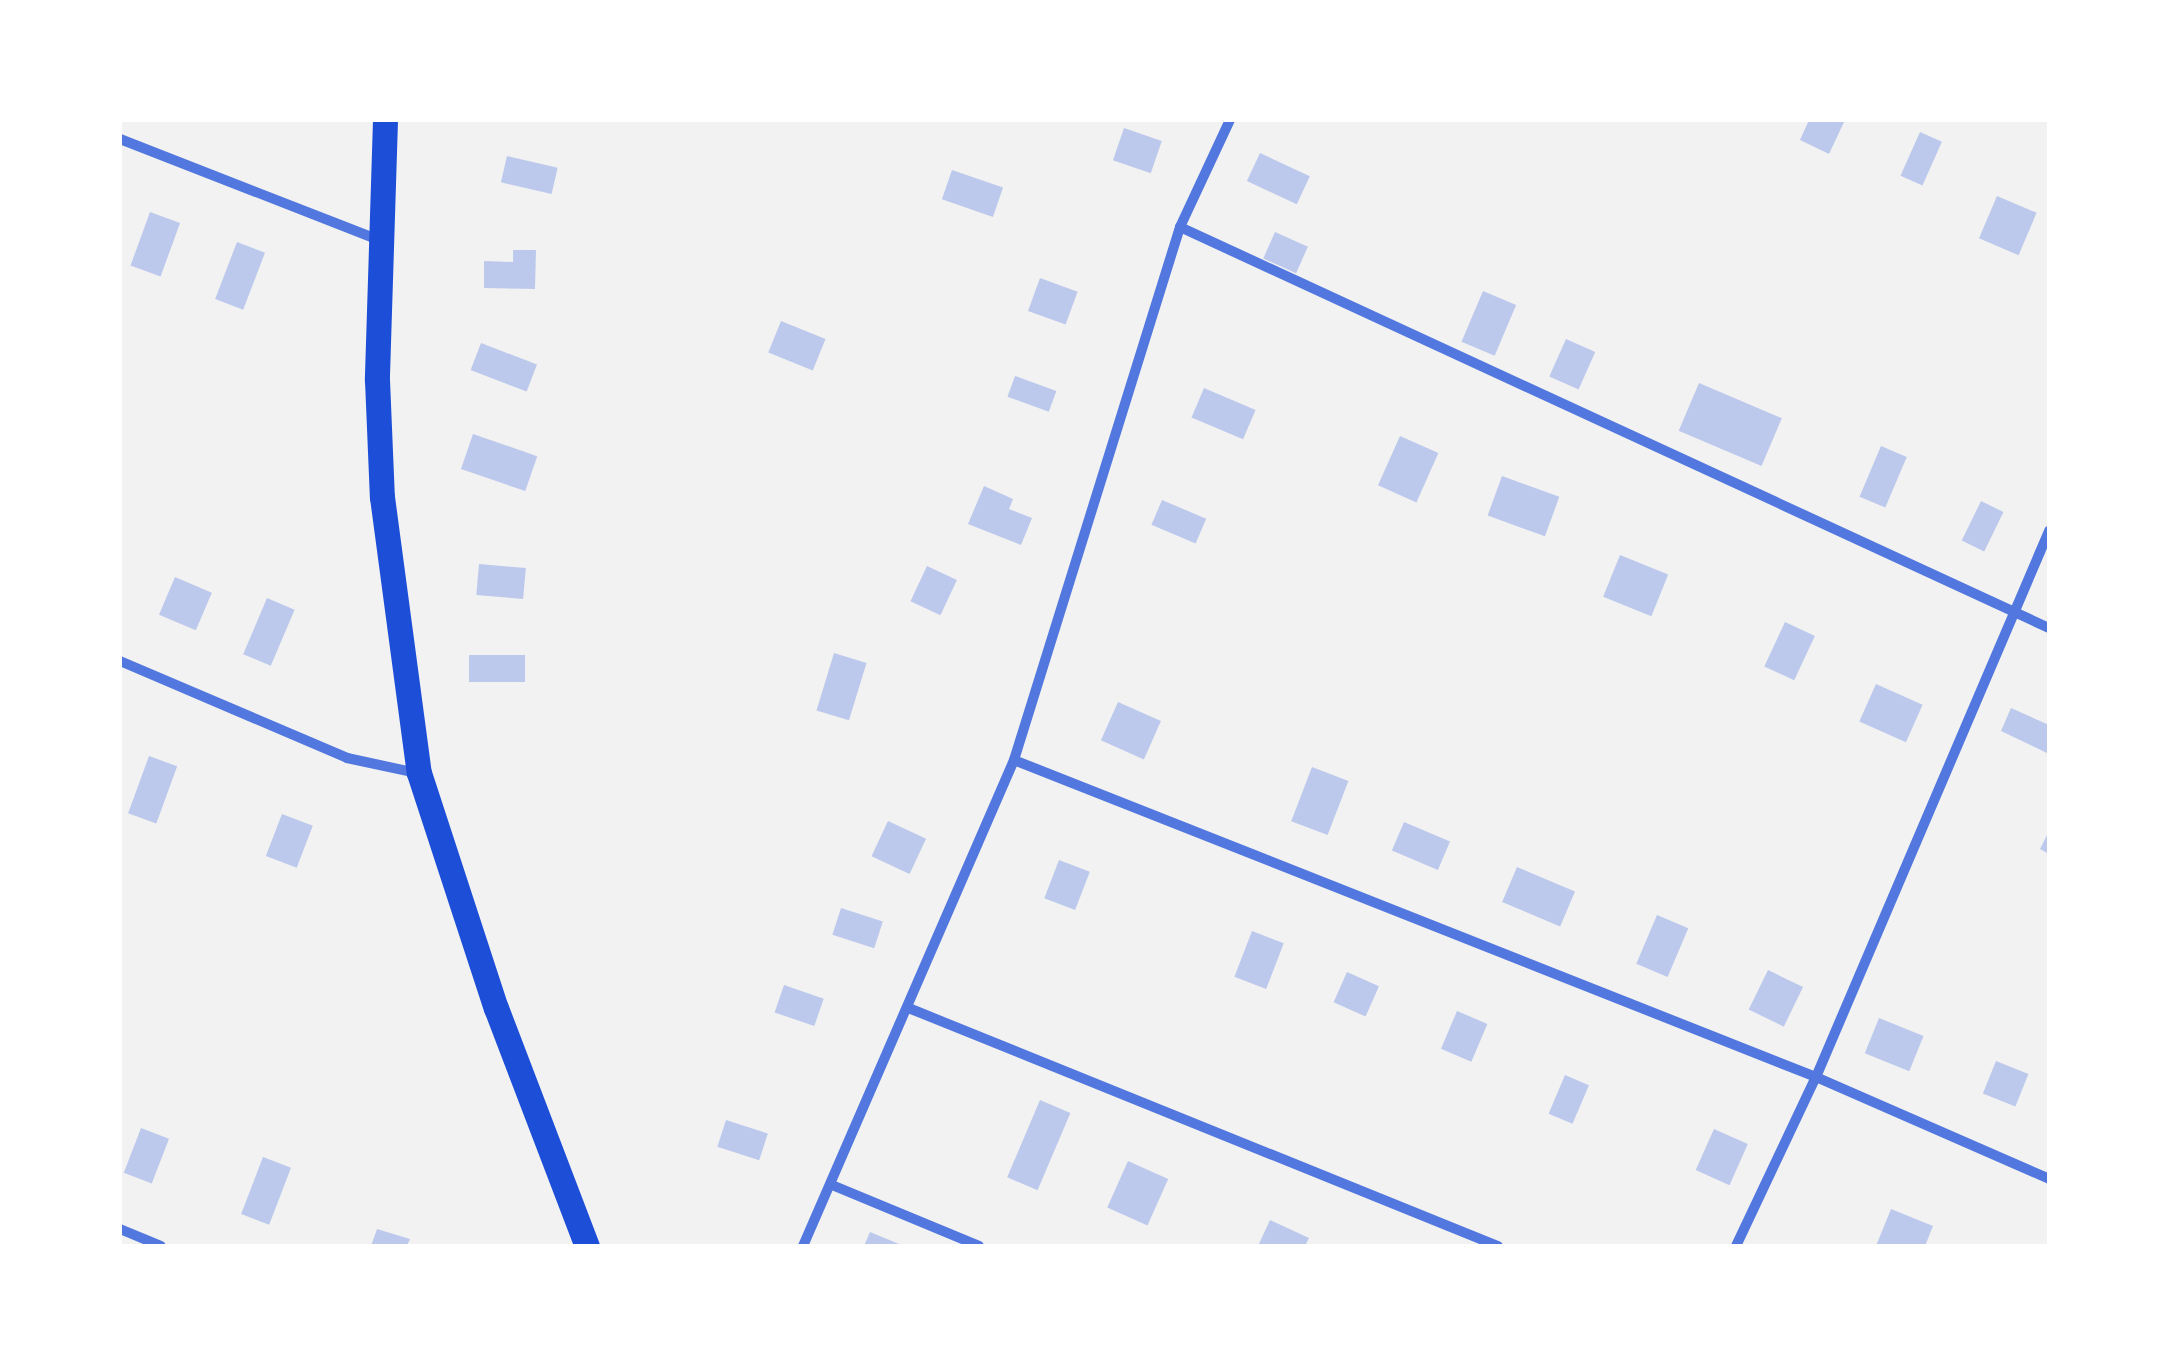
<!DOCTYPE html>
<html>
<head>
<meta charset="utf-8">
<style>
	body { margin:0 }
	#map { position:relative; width:2169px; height:1366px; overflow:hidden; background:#f2f2f2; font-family:Roboto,sans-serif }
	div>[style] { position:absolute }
	.building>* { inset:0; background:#bdc9ec; transform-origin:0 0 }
	.minor>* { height:10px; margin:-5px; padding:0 5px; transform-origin:5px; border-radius:5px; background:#5277de }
	.primary>* { height:25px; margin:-12.5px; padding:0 12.5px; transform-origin:12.5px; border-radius:12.5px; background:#1d4ed8 }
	span { translate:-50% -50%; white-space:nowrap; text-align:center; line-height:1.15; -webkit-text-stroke:9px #fff; paint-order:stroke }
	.frame { position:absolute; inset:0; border:122px solid #fff; pointer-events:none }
</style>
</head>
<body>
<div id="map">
	<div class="building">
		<div style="clip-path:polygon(1809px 120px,1845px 120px,1829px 154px,1800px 140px)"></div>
		<div style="left:1124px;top:128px;width:40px;height:34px;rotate:19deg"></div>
		<div style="left:1920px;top:132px;width:24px;height:48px;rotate:24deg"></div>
		<div style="left:1260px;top:153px;width:55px;height:31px;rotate:25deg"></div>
		<div style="left:507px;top:156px;width:52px;height:27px;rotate:13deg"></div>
		<div style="left:952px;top:170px;width:54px;height:31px;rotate:19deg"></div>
		<div style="left:1997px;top:196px;width:43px;height:46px;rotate:23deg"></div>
		<div style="left:150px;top:212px;width:32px;height:57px;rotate:20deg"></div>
		<div style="left:1275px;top:232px;width:36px;height:29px;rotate:24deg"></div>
		<div style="left:237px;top:242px;width:30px;height:61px;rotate:21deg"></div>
		<div style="clip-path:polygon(513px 250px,536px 250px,535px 289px,484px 288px,484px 261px,513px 262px)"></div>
		<div style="left:1040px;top:278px;width:40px;height:35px;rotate:20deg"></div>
		<div style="left:1483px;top:291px;width:36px;height:55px;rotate:23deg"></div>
		<div style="left:781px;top:321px;width:48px;height:34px;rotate:22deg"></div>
		<div style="left:1566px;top:339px;width:32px;height:41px;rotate:24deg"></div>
		<div style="left:481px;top:343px;width:60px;height:29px;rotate:21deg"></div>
		<div style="left:1015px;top:376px;width:44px;height:22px;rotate:20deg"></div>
		<div style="left:1699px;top:383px;width:90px;height:52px;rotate:23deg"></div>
		<div style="left:1204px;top:388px;width:56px;height:32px;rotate:23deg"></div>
		<div style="left:473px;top:434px;width:68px;height:37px;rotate:19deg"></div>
		<div style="left:1400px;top:436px;width:42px;height:54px;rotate:24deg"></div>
		<div style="left:1881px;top:446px;width:28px;height:55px;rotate:23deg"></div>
		<div style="left:1502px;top:476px;width:61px;height:42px;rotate:20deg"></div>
		<div style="clip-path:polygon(984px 486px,1013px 499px,1009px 509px,1032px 518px,1021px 545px,968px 524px)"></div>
		<div style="left:1162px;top:500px;width:48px;height:27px;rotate:23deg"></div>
		<div style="left:1981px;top:501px;width:25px;height:44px;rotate:26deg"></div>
		<div style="left:1620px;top:555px;width:52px;height:45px;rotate:22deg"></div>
		<div style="left:479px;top:564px;width:47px;height:31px;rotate:5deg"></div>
		<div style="left:927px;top:566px;width:33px;height:39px;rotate:25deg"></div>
		<div style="left:175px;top:577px;width:40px;height:41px;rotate:23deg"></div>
		<div style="left:267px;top:598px;width:30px;height:61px;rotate:23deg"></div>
		<div style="left:1785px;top:622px;width:33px;height:49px;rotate:25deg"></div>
		<div style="left:834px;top:653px;width:34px;height:60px;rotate:17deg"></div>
		<div style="left:469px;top:655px;width:56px;height:27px"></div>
		<div style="left:1876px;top:684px;width:51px;height:41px;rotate:24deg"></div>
		<div style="left:1118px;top:702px;width:47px;height:42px;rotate:24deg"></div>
		<div style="clip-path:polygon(2011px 708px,2049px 725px,2047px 753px,2001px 731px)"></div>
		<div style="left:149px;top:756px;width:30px;height:61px;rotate:20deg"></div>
		<div style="left:1312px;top:767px;width:39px;height:58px;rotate:21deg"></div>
		<div style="left:282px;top:814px;width:33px;height:45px;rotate:21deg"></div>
		<div style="left:888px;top:821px;width:42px;height:39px;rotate:25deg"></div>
		<div style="left:1404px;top:822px;width:50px;height:31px;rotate:23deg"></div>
		<div style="clip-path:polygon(2049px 831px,2049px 854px,2040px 849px)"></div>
		<div style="left:1059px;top:860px;width:33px;height:41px;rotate:21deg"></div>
		<div style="left:1517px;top:867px;width:63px;height:38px;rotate:23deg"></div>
		<div style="left:841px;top:908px;width:44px;height:28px;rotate:18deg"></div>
		<div style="left:1657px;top:915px;width:34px;height:53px;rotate:23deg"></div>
		<div style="left:1252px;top:931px;width:34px;height:49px;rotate:21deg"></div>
		<div style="left:1768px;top:970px;width:39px;height:44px;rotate:26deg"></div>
		<div style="left:1347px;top:972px;width:35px;height:33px;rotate:24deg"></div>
		<div style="left:784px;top:985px;width:42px;height:29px;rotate:19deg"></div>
		<div style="left:1457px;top:1011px;width:33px;height:41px;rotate:23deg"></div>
		<div style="left:1879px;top:1018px;width:48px;height:38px;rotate:22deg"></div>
		<div style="left:1996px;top:1061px;width:35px;height:35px;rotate:22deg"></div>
		<div style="left:1565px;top:1075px;width:26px;height:42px;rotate:23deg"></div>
		<div style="left:1040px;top:1100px;width:33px;height:84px;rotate:23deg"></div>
		<div style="left:726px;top:1120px;width:44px;height:28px;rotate:18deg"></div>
		<div style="left:141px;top:1128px;width:30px;height:48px;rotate:21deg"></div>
		<div style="left:1714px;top:1129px;width:37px;height:45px;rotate:24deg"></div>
		<div style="left:263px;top:1157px;width:30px;height:61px;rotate:21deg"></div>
		<div style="left:1128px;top:1161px;width:44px;height:51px;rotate:24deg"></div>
		<div style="clip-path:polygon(1891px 1209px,1933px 1226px,1925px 1246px,1876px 1246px)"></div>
		<div style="clip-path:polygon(1270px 1220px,1309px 1238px,1305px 1246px,1258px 1246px)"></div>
		<div style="clip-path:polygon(377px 1229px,410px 1239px,407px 1246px,371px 1246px)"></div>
		<div style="clip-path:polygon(870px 1232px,904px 1246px,864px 1246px)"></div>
	</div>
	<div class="minor">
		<div style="left:120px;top:139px;width:278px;rotate:21.3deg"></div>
		<div style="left:1180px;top:227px;width:957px;rotate:24.77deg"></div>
		<div style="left:120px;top:661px;width:247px;rotate:23.1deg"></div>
		<div style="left:347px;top:758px;width:72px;rotate:12.1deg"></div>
		<div style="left:1014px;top:760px;width:862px;rotate:21.57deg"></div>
		<div style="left:1816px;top:1077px;width:254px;rotate:23.6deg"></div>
		<div style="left:911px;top:1009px;width:633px;rotate:21.99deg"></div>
		<div style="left:832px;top:1185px;width:159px;rotate:22.5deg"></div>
		<div style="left:120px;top:1229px;width:44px;rotate:22.5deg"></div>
		<div style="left:803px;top:1246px;width:530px;rotate:-66.53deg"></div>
		<div style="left:1014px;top:760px;width:558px;rotate:-72.7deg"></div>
		<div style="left:1180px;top:227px;width:118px;rotate:-65deg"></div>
		<div style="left:1736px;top:1246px;width:187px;rotate:-64.7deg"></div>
		<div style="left:1816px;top:1077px;width:594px;rotate:-66.89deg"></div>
	</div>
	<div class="primary">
		<div style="left:385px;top:120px;width:260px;rotate:91.8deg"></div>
		<div style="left:377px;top:380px;width:117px;rotate:87.6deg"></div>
		<div style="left:382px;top:497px;width:278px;rotate:82.4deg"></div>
		<div style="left:419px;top:773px;width:247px;rotate:71.9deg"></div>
		<div style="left:496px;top:1008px;width:255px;rotate:69.1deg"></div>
	</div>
	<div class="frame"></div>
</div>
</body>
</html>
